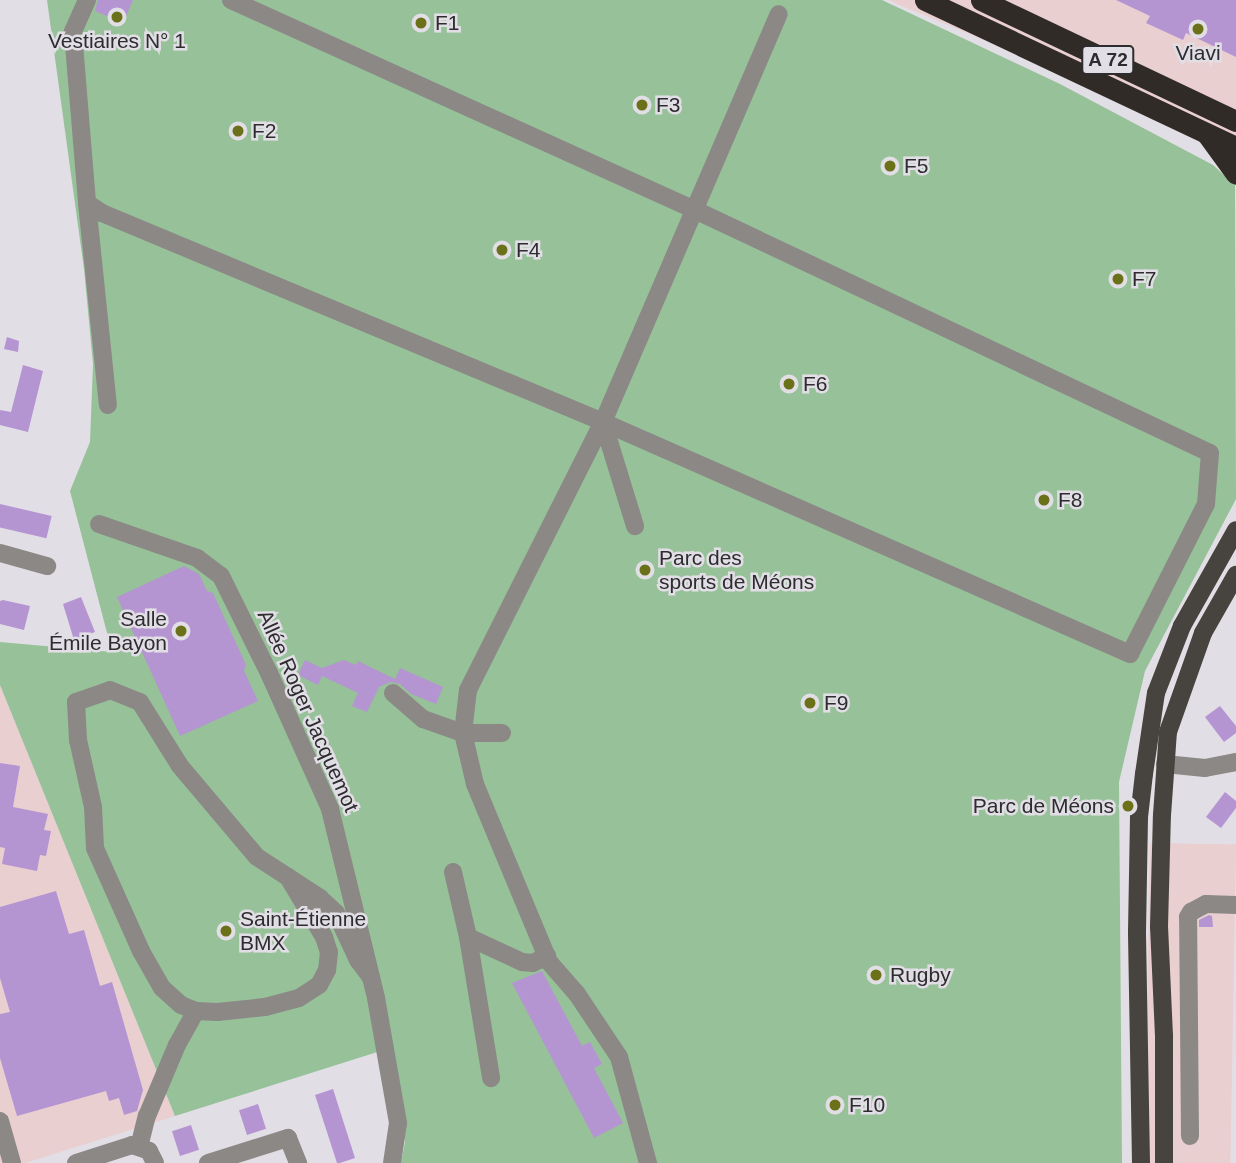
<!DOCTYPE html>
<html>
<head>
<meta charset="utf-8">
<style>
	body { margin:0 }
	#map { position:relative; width:1236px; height:1163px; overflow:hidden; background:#e2dee5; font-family:Helvetica,sans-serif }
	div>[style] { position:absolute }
	.industrial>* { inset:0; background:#e9cfd0; transform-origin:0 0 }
	.green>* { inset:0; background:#97c199 }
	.building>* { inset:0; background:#b594d2; transform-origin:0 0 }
	.minor>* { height:18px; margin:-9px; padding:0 9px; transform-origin:9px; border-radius:9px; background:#8b8886 }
	.major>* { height:18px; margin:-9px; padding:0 9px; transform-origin:9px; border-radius:9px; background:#47433e }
	.highway>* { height:21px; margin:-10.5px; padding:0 10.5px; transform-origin:10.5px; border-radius:10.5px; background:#302b26 }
	.dots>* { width:19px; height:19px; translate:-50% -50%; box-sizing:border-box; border:4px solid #e2dee5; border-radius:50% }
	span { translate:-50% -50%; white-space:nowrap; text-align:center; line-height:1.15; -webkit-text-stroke:5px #e2dee5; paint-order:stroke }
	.shield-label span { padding:2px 5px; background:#e2dee5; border:2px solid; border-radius:5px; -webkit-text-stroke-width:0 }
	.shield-label { font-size:19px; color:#2d2c2f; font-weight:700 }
	.poi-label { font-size:21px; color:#2d2c2f }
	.left { translate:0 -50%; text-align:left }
	.right { translate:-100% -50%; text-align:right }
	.street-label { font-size:21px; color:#2d2c2f }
</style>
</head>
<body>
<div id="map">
	<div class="industrial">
		<div style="clip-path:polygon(889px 0,1236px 0,1236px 145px,895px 3px)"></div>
		<div style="clip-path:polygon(0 685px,175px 1116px,25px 1163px,0 1163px)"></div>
		<div style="left:1150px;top:843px;width:86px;height:320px;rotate:1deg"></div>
	</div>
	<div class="green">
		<div style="clip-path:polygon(47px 0,882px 0,1060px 84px,1213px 165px,1235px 185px,1236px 499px,1145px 671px,1119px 782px,1122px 1163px,401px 1163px,405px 1142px,390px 1048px,175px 1116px,0 685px,0 642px,112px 652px,70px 491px,90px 442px,93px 364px,84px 269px)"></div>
	</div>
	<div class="building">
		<div style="clip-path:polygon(98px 0,133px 0,123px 23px,95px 11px)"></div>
		<div style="clip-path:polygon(1116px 0,1236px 0,1236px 57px,1186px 33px,1183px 40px,1146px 23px,1150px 16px)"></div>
		<div style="clip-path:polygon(7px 337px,19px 341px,18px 352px,4px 349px)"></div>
		<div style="clip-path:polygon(23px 365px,43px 371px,28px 432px,0 425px,0 410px,11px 412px)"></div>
		<div style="left:0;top:504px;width:53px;height:23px;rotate:13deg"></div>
		<div style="clip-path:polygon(184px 566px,199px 574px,207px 591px,213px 593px,246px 665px,244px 671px,258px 701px,180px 736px,117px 597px)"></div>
		<div style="clip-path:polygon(81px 597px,95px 632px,74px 640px,63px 604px)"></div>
		<div style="clip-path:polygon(3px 600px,30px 606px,24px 630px,0 624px,0 601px)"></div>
		<div style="clip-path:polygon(305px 660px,322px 668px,344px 660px,356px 665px,358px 661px,395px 679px,400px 668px,443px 687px,436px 704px,411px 694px,400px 684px,390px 682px,379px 687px,367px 712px,352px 706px,358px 693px,322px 676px,318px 685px,298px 675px)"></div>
		<div style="clip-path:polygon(1220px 706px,1236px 726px,1236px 733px,1224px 742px,1205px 717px)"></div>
		<div style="clip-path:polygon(0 763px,20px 766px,13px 807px,48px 814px,44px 830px,51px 831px,46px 856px,40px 855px,37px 871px,2px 864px,5px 848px,0 847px)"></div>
		<div style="clip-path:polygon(1225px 792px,1236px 801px,1236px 808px,1221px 828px,1206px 817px)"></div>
		<div style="clip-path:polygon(56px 891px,69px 934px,84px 930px,100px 986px,112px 982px,143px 1090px,137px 1111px,124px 1115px,119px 1098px,109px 1101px,106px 1091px,17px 1116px,0 1058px,0 1014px,10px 1012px,0 978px,0 907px)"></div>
		<div style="clip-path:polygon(1209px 915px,1212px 916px,1213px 927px,1199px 927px,1199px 920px)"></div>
		<div style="clip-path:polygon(542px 971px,582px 1046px,590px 1042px,602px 1064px,594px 1068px,623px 1123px,594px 1138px,512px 983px)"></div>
		<div style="clip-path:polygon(333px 1089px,355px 1158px,340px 1163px,337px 1163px,315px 1095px)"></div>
		<div style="left:258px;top:1104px;width:26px;height:20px;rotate:72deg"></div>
		<div style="left:191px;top:1125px;width:26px;height:20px;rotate:72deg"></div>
	</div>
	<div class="minor">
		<div style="left:87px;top:0;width:35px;rotate:114deg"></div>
		<div style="left:73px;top:32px;width:172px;rotate:85.3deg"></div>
		<div style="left:87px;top:203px;width:18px;rotate:34deg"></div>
		<div style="left:102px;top:213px;width:543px;rotate:22.64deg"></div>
		<div style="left:603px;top:422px;width:109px;rotate:72.9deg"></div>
		<div style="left:231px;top:0;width:509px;rotate:24.35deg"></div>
		<div style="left:695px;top:210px;width:569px;rotate:25.26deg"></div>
		<div style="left:1210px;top:453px;width:51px;rotate:94.5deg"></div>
		<div style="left:1206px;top:504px;width:168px;rotate:116.9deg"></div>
		<div style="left:1130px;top:654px;width:576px;rotate:-156.24deg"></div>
		<div style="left:87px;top:203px;width:203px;rotate:84.1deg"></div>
		<div style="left:99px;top:524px;width:104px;rotate:19.1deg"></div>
		<div style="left:197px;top:558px;width:30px;rotate:37deg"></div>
		<div style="left:221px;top:576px;width:108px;rotate:63.7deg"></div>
		<div style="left:269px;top:673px;width:149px;rotate:65.8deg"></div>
		<div style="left:330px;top:809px;width:195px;rotate:76.3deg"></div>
		<div style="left:376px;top:998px;width:127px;rotate:80deg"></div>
		<div style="left:398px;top:1123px;width:40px;rotate:98.5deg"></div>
		<div style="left:0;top:553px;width:49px;rotate:15.5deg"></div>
		<div style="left:393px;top:693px;width:40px;rotate:41deg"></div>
		<div style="left:423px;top:719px;width:42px;rotate:19.3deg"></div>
		<div style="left:463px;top:733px;width:39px"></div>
		<div style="left:1165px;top:764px;width:40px;rotate:5.7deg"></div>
		<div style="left:1205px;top:768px;width:32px;rotate:-11deg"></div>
		<div style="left:453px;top:872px;width:67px;rotate:77deg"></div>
		<div style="left:468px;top:937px;width:60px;rotate:24.8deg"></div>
		<div style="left:522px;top:962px;width:11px;rotate:5deg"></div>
		<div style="left:533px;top:963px;width:16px;rotate:-27deg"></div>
		<div style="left:288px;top:877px;width:70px;rotate:59deg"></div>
		<div style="left:324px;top:937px;width:16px;rotate:72deg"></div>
		<div style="left:329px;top:952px;width:18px;rotate:96deg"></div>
		<div style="left:327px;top:970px;width:17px;rotate:118deg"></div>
		<div style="left:319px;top:985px;width:24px;rotate:147deg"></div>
		<div style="left:299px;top:998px;width:35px;rotate:165deg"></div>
		<div style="left:265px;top:1007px;width:48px;rotate:174.1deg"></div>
		<div style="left:217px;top:1012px;width:21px;rotate:-177deg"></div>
		<div style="left:196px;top:1011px;width:16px;rotate:-158deg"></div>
		<div style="left:181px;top:1005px;width:25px;rotate:-138deg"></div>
		<div style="left:162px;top:988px;width:43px;rotate:-119.6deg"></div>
		<div style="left:141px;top:951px;width:113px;rotate:-114.1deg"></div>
		<div style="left:95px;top:848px;width:41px;rotate:-92.8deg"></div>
		<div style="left:93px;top:807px;width:69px;rotate:-102.6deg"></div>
		<div style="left:78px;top:740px;width:38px;rotate:-93deg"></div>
		<div style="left:76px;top:702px;width:36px;rotate:-19deg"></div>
		<div style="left:110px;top:690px;width:32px;rotate:22deg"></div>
		<div style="left:140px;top:702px;width:75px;rotate:58deg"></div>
		<div style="left:180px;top:766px;width:119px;rotate:49.8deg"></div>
		<div style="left:257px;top:857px;width:37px;rotate:33deg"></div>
		<div style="left:288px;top:877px;width:38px;rotate:33deg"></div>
		<div style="left:320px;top:898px;width:22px;rotate:43deg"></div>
		<div style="left:336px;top:913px;width:52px;rotate:64.9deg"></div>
		<div style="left:358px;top:960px;width:21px;rotate:53deg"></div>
		<div style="left:468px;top:937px;width:143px;rotate:80.7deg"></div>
		<div style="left:0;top:1121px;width:44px;rotate:74.1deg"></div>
		<div style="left:1190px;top:1136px;width:219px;rotate:-90.5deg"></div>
		<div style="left:1188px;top:917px;width:6px;rotate:-59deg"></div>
		<div style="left:1191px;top:912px;width:17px;rotate:-28deg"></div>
		<div style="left:1206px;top:904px;width:30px;rotate:2deg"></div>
		<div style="left:139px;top:1147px;width:32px;rotate:-76deg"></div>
		<div style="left:147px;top:1116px;width:77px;rotate:-67.1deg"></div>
		<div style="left:177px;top:1045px;width:39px;rotate:-61deg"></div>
		<div style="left:76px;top:1163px;width:59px;rotate:-17.8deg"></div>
		<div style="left:132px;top:1145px;width:18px;rotate:19deg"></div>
		<div style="left:149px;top:1151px;width:13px;rotate:63deg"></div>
		<div style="left:208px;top:1163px;width:84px;rotate:-17.4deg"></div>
		<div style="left:288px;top:1138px;width:27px;rotate:68deg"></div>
		<div style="left:648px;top:1163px;width:110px;rotate:-105.3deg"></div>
		<div style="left:619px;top:1057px;width:76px;rotate:-123.7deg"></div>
		<div style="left:577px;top:994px;width:43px;rotate:-131.2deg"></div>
		<div style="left:549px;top:962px;width:193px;rotate:-112.6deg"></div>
		<div style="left:475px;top:784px;width:52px;rotate:-103.2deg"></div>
		<div style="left:463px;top:733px;width:43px;rotate:-83.4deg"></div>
		<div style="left:468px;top:690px;width:300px;rotate:-63.3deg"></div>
		<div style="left:603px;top:422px;width:444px;rotate:-66.7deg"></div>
	</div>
	<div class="major">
		<div style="left:1141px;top:1163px;width:231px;rotate:-91deg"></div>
		<div style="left:1137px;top:932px;width:115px;rotate:-89deg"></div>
		<div style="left:1139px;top:817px;width:43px;rotate:-83.4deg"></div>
		<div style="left:1144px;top:774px;width:82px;rotate:-81.6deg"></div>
		<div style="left:1156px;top:693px;width:72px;rotate:-68.8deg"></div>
		<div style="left:1182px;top:626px;width:110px;rotate:-60.6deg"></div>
		<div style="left:1164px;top:1163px;width:127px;rotate:-90deg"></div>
		<div style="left:1164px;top:1036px;width:109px;rotate:-92.6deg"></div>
		<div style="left:1159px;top:927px;width:112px;rotate:-88.5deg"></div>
		<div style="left:1162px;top:815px;width:83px;rotate:-85.9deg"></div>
		<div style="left:1168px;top:732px;width:105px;rotate:-70.5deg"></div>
		<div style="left:1203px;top:633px;width:67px;rotate:-60.4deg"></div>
	</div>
	<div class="highway">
		<div style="left:925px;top:0;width:344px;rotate:25.3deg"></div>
		<div style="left:981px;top:0;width:282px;rotate:25.4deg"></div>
		<div style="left:1207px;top:134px;width:49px;rotate:54.1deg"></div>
	</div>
	<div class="dots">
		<div style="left:117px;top:17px;background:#6a7119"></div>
		<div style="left:421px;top:23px;background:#6a7119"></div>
		<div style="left:1198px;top:29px;background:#6a7119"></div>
		<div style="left:642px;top:105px;background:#6a7119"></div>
		<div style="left:238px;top:131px;background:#6a7119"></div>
		<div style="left:890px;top:166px;background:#6a7119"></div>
		<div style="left:502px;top:250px;background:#6a7119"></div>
		<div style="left:1118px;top:279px;background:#6a7119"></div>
		<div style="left:789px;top:384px;background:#6a7119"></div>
		<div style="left:1044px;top:500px;background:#6a7119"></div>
		<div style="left:645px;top:570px;background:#6a7119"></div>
		<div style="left:181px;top:631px;background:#6a7119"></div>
		<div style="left:810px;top:703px;background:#6a7119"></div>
		<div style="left:1128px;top:806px;background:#6a7119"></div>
		<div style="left:226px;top:931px;background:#6a7119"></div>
		<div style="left:876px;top:975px;background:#6a7119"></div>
		<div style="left:835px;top:1105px;background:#6a7119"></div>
	</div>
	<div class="shield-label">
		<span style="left:1108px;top:60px">A 72</span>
	</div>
	<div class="poi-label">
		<span class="left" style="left:435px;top:23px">F1</span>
		<span style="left:117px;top:41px">Vestiaires N° 1</span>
		<span style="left:1198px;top:53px">Viavi</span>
		<span class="left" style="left:656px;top:105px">F3</span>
		<span class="left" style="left:252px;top:131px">F2</span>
		<span class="left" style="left:904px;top:166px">F5</span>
		<span class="left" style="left:516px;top:250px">F4</span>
		<span class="left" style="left:1132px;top:279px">F7</span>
		<span class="left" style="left:803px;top:384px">F6</span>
		<span class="left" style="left:1058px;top:500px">F8</span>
		<span class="left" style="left:659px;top:570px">Parc des<br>sports de Méons</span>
		<span class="right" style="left:167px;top:631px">Salle<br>Émile Bayon</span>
		<span class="left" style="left:824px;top:703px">F9</span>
		<span class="right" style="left:1114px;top:806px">Parc de Méons</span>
		<span class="left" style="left:240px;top:931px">Saint-Étienne<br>BMX</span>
		<span class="left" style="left:890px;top:975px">Rugby</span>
		<span class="left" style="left:849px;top:1105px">F10</span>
	</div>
	<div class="street-label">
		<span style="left:308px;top:711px;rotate:66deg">Allée Roger Jacquemot</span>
	</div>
</div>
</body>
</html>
